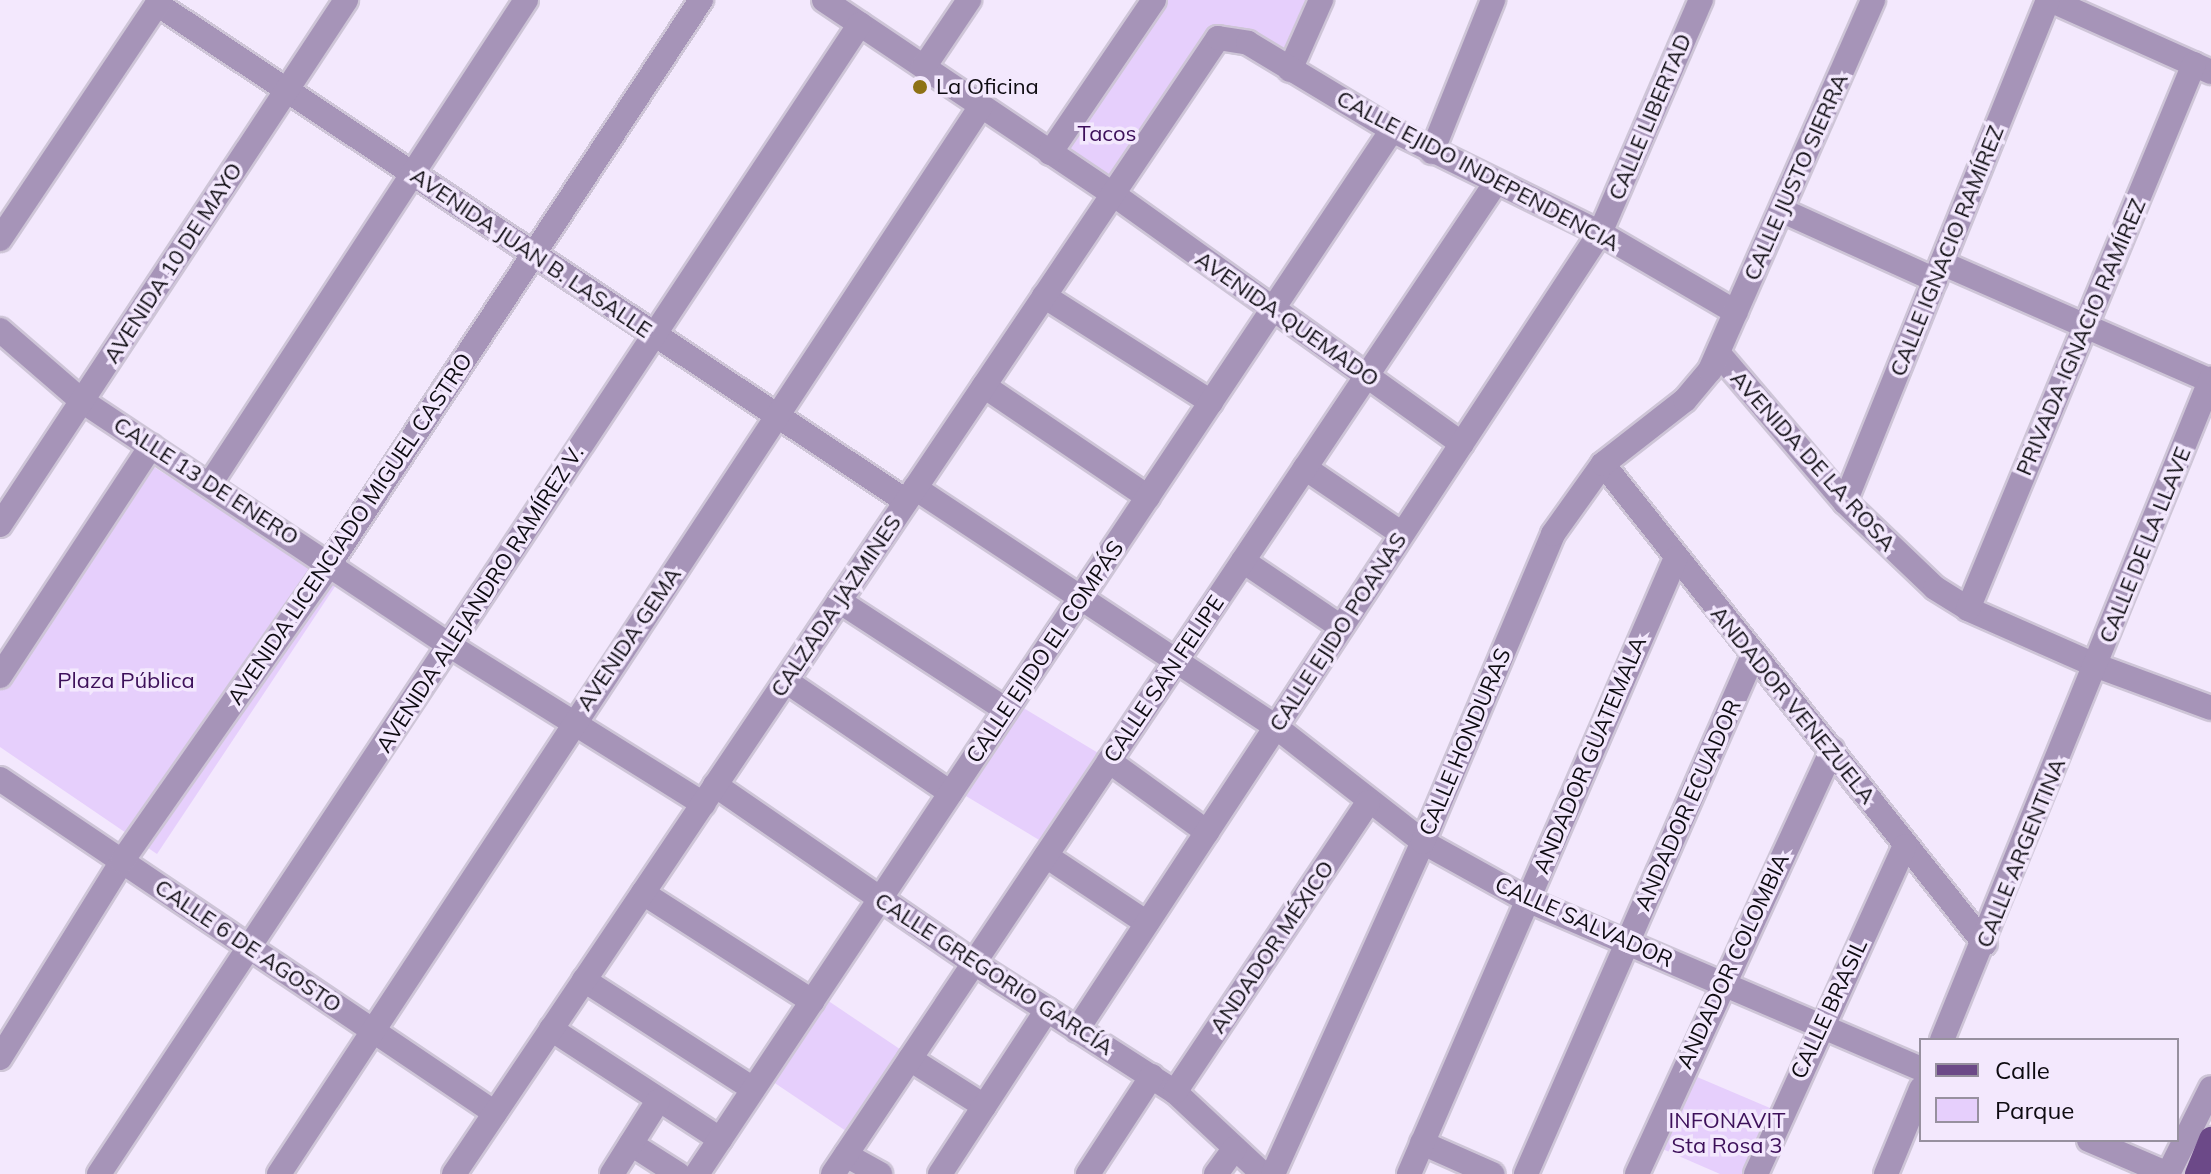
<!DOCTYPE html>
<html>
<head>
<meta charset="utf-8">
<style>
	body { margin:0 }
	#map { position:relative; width:2211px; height:1174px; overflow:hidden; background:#f3e8fd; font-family:Mulish,sans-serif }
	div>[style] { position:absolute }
	.green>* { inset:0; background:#e6cffc; transform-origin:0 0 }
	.roads { filter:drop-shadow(2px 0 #cec5d7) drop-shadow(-2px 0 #cec5d7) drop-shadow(0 2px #cec5d7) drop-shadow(0 -2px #cec5d7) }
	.minor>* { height:24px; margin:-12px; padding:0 12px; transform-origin:12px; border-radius:12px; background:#a694b8 }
	.major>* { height:24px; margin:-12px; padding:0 12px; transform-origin:12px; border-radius:12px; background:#6c4988 }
	.dots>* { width:22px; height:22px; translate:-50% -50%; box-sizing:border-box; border:4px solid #f3e8fd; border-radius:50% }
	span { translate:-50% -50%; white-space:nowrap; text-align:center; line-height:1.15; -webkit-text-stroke:7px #f3e8fd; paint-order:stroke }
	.poi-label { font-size:22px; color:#0e0b11 }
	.left { translate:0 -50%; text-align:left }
	.street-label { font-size:22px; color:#0e0b11 }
	.park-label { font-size:22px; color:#3d105a }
	.legend { position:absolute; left:1919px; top:1038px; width:260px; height:104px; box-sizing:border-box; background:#f3e8fd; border:2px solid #97909f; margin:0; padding:10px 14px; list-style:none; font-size:24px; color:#0e0b11 }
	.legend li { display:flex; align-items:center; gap:16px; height:40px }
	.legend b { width:40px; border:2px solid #97909f }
</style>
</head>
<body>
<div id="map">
	<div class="green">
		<div style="clip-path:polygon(1165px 0,1317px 0,1288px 66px,1227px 34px,1110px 186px,1059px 150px)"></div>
		<div style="clip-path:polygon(133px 454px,338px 582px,157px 854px,0 747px,0 651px)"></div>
		<div style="left:1015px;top:703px;width:98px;height:105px;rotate:31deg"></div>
		<div style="left:824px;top:998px;width:103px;height:98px;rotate:34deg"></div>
		<div style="clip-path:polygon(1683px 1071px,1782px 1113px,1756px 1174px,1720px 1174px,1651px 1144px)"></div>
	</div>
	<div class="roads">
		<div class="minor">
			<div style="left:824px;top:0;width:348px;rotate:33.9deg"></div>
			<div style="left:1113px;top:194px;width:429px;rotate:35.6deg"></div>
			<div style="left:2050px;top:0;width:176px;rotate:24.1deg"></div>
			<div style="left:157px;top:4px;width:899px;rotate:33.57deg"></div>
			<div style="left:924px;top:67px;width:81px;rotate:-56.1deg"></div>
			<div style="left:1290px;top:70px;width:77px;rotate:-66.1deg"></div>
			<div style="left:1432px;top:152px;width:164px;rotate:-68.1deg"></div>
			<div style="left:1050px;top:153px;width:185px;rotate:-55.8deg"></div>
			<div style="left:1783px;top:211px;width:167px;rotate:24.4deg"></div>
			<div style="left:0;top:239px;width:288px;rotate:-56.2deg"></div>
			<div style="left:1942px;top:263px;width:294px;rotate:23.7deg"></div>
			<div style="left:1044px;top:296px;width:198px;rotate:32.4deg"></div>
			<div style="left:0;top:330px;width:108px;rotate:40.9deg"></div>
			<div style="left:82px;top:401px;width:441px;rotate:33.6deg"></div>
			<div style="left:449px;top:645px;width:300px;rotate:32deg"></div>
			<div style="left:1719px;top:354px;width:194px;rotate:49.6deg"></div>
			<div style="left:1845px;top:502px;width:124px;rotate:43.7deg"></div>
			<div style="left:1935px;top:588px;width:39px;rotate:32deg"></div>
			<div style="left:1968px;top:609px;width:141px;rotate:23.8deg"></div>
			<div style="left:2097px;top:666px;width:121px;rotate:20.2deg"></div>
			<div style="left:984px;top:386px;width:198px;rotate:34.1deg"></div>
			<div style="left:1603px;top:464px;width:613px;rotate:51.49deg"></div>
			<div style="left:1305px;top:468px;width:117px;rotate:34.2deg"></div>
			<div style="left:210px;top:484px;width:578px;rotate:-56.86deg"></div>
			<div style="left:915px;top:488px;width:433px;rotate:33.5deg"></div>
			<div style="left:1276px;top:727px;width:187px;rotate:38deg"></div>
			<div style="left:1423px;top:842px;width:119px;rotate:29.1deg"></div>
			<div style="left:1527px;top:900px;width:429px;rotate:23.2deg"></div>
			<div style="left:1845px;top:502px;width:541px;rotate:-67.98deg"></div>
			<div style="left:0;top:525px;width:629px;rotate:-56.61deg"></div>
			<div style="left:1243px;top:561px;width:118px;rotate:34deg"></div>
			<div style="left:839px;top:601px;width:199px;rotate:33.1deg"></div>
			<div style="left:1968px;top:609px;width:590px;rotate:-67.48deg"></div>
			<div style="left:0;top:676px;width:275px;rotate:-56.7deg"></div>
			<div style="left:786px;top:681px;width:199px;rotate:34.2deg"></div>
			<div style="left:1109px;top:761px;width:121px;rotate:35.9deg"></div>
			<div style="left:0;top:779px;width:597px;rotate:34.01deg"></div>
			<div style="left:715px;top:785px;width:314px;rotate:34.5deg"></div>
			<div style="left:974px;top:963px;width:239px;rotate:32.7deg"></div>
			<div style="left:1175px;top:1092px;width:120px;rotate:43deg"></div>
			<div style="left:1046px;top:856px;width:121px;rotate:33.6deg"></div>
			<div style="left:643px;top:893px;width:201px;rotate:32.6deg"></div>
			<div style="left:584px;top:980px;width:201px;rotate:32.8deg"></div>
			<div style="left:551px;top:1029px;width:202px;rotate:33.1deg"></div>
			<div style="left:1077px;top:1030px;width:953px;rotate:-56.73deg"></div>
			<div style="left:1600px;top:233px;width:254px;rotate:-66.6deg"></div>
			<div style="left:1942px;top:1040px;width:714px;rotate:-67.86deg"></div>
			<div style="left:0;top:1058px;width:232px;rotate:-58.2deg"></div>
			<div style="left:122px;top:861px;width:365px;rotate:-55deg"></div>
			<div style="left:331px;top:562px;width:673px;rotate:-56.64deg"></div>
			<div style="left:910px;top:1059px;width:88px;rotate:32.4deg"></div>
			<div style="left:1175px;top:1092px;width:348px;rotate:-56.3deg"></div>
			<div style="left:2089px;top:1140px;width:86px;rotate:23.3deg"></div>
			<div style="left:1422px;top:1143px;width:77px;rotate:23.9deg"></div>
			<div style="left:631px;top:1144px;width:56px;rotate:32.6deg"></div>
			<div style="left:846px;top:1155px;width:39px;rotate:29deg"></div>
			<div style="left:99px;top:1174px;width:1379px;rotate:-56.51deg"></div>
			<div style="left:279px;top:1174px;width:1278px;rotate:-56.68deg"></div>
			<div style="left:454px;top:1174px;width:1369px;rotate:-56.08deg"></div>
			<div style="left:1218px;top:38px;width:30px;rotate:9deg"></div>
			<div style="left:1248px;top:43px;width:168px;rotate:31.1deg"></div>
			<div style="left:1392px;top:130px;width:232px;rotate:26.3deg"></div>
			<div style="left:1600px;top:233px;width:157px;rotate:30.2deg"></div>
			<div style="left:612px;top:1174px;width:86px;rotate:-57.8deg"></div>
			<div style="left:697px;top:1174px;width:1254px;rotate:-56.35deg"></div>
			<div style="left:833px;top:1174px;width:1191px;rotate:-56.23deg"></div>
			<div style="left:940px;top:1174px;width:196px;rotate:-56.9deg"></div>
			<div style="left:1088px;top:1174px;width:117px;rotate:-56.9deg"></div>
			<div style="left:1216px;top:1174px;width:32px;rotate:-54deg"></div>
			<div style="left:1273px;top:1174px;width:364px;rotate:-65.7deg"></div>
			<div style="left:1423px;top:842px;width:334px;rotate:-67.1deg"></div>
			<div style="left:1553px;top:534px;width:86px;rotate:-54.5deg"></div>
			<div style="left:1603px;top:464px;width:104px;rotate:-38deg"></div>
			<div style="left:1685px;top:400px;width:39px;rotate:-50deg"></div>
			<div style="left:1710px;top:370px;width:404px;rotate:-66.2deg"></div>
			<div style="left:1409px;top:1174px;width:671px;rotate:-66.57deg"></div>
			<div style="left:1526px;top:1174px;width:566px;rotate:-66.34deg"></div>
			<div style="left:1637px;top:1174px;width:467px;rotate:-65.3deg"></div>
			<div style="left:1756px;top:1174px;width:360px;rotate:-65.6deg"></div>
			<div style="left:1886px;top:1174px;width:92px;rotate:-67.6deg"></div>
			<div style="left:2168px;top:1174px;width:96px;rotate:-63.4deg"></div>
		</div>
		<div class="major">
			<div style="left:2197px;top:1174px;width:38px;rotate:-68deg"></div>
		</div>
	</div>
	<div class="dots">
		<div style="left:920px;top:87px;background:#8e7216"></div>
	</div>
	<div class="poi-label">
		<span class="left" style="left:936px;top:87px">La Oficina</span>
	</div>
	<div class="street-label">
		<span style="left:1650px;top:117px;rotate:-67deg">CALLE LIBERTAD</span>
		<span style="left:1478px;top:171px;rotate:28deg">CALLE EJIDO INDEPENDENCIA</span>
		<span style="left:1796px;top:177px;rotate:-66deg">CALLE JUSTO SIERRA</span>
		<span style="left:1947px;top:251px;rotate:-68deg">CALLE IGNACIO RAMÍREZ</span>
		<span style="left:531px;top:253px;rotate:34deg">AVENIDA JUAN B. LASALLE</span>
		<span style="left:173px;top:263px;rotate:-57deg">AVENIDA 10 DE MAYO</span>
		<span style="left:1287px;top:319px;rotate:35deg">AVENIDA QUEMADO</span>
		<span style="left:2081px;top:337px;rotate:-67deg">PRIVADA IGNACIO RAMÍREZ</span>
		<span style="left:1813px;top:461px;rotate:48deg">AVENIDA DE LA ROSA</span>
		<span style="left:206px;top:481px;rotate:33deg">CALLE 13 DE ENERO</span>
		<span style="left:350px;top:529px;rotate:-56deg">AVENIDA LICENCIADO MIGUEL CASTRO</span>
		<span style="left:2145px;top:545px;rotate:-68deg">CALLE DE LA LLAVE</span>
		<span style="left:480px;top:599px;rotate:-57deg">AVENIDA ALEJANDRO RAMÍREZ V.</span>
		<span style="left:836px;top:606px;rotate:-56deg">CALZADA JAZMINES</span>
		<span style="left:1338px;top:632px;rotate:-57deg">CALLE EJIDO POANAS</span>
		<span style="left:629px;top:639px;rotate:-56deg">AVENIDA GEMA</span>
		<span style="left:1045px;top:652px;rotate:-56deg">CALLE EJIDO EL COMPÁS</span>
		<span style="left:1164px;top:679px;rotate:-56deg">CALLE SAN FELIPE</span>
		<span style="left:1793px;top:705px;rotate:51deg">ANDADOR VENEZUELA</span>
		<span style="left:1465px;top:742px;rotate:-67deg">CALLE HONDURAS</span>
		<span style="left:1590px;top:755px;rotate:-67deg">ANDADOR GUATEMALA</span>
		<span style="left:1688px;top:805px;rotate:-66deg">ANDADOR ECUADOR</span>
		<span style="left:2021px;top:853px;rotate:-68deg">CALLE ARGENTINA</span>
		<span style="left:1584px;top:922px;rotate:24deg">CALLE SALVADOR</span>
		<span style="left:248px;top:946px;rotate:34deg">CALLE 6 DE AGOSTO</span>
		<span style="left:1272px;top:947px;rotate:-56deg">ANDADOR MÉXICO</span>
		<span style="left:1733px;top:961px;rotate:-65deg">ANDADOR COLOMBIA</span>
		<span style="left:994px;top:974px;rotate:33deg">CALLE GREGORIO GARCÍA</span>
		<span style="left:1829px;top:1009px;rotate:-65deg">CALLE BRASIL</span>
	</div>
	<div class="park-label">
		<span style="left:1107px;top:134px">Tacos</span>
		<span style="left:126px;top:681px">Plaza Pública</span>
		<span style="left:1727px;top:1133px">INFONAVIT<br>Sta Rosa 3</span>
	</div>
	<ul class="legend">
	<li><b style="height:10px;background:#6c4988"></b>Calle</li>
	<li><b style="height:22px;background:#e6cffc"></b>Parque</li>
	</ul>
</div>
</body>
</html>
